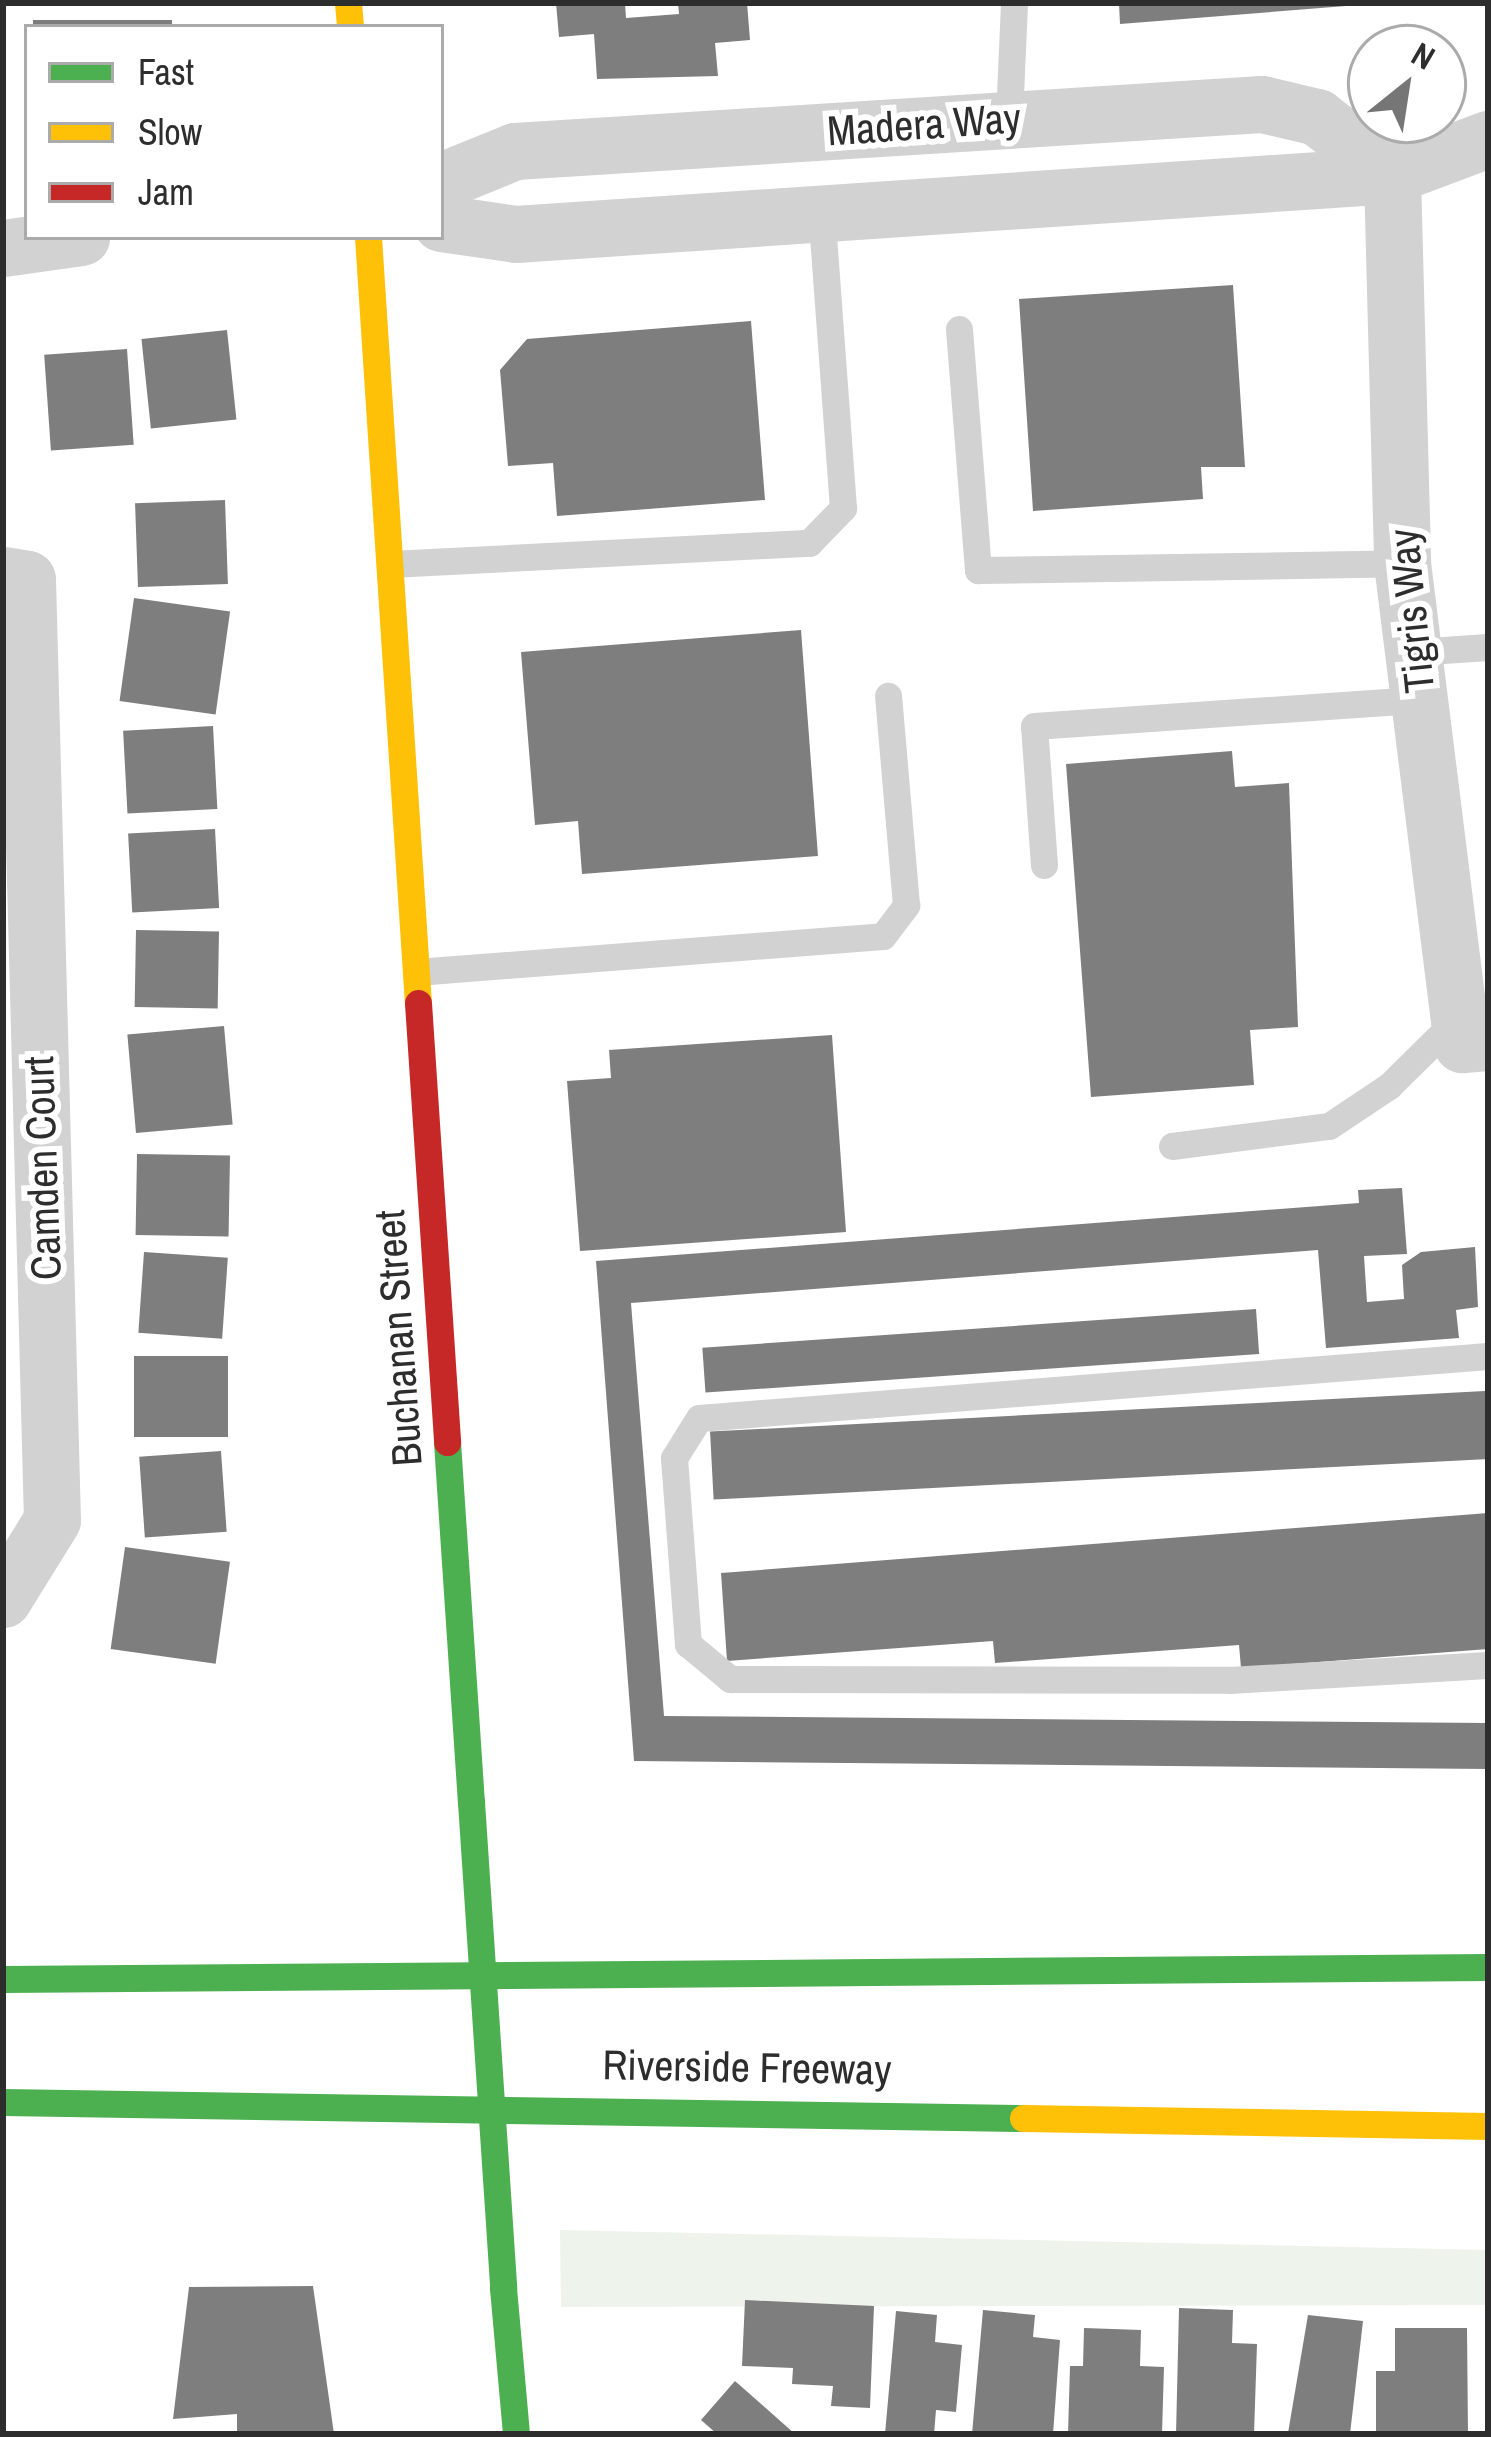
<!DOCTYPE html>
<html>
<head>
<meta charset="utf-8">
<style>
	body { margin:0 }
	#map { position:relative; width:1491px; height:2437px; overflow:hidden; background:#fff; font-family:"Archivo Narrow",sans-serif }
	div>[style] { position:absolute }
	.green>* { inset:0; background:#eef3eb }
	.building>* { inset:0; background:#7e7e7e; transform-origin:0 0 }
	.lane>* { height:27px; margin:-13.5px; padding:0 13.5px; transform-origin:13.5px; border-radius:13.5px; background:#d2d2d2 }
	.street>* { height:57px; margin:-28.5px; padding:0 28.5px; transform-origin:28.5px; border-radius:28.5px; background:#d2d2d2 }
	.fast>* { height:27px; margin:-13.5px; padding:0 13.5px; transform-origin:13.5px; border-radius:13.5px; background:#4caf50 }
	.slow>* { height:27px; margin:-13.5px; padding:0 13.5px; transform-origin:13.5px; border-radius:13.5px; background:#ffc107 }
	.jam>* { height:27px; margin:-13.5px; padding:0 13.5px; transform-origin:13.5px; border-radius:13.5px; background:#c62828 }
	.fast-bridge>* { height:27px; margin:-13.5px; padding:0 13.5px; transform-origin:13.5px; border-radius:13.5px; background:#4caf50 }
	span { translate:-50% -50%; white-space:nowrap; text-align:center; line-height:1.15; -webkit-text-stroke:12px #fff; paint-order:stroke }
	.street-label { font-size:42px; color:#2d2d2d }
	.frame { position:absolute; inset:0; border:6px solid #2d2d2d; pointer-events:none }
	.legend { position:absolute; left:24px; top:24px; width:420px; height:216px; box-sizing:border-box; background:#fff; border:3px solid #ababab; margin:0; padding:15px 21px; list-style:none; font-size:36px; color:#2d2d2d }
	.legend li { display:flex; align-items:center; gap:24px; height:60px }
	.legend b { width:60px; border:3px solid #ababab }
	.north { position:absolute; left:1347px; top:24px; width:120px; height:120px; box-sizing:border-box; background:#fff; border:3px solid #ababab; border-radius:50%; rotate:30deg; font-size:33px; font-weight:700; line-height:48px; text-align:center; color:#2d2d2d }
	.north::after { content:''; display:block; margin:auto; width:42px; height:54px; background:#767676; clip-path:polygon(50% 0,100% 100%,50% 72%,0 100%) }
</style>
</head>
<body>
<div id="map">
	<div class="green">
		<div style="clip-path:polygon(560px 2230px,1488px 2250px,1488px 2305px,561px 2307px)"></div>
	</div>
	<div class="building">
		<div style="clip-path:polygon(556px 3px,625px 3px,626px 18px,679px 14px,678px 3px,747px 3px,750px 40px,715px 43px,718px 76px,597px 79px,594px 34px,559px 37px)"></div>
		<div style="clip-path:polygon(1119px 3px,1346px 3px,1346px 6px,1120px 24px)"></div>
		<div style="left:33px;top:20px;width:139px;height:7px"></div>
		<div style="clip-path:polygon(1233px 285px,1245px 467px,1201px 467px,1203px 499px,1033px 511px,1019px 299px)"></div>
		<div style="clip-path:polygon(751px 321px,765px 500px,557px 516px,553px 463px,508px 466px,500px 370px,527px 339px)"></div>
		<div style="left:227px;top:330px;width:90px;height:86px;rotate:84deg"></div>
		<div style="left:127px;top:349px;width:96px;height:83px;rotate:86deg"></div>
		<div style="left:225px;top:500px;width:84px;height:90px;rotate:88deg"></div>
		<div style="left:134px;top:598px;width:97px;height:104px;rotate:8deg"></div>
		<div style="clip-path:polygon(801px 630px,818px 856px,582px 874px,578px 821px,535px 825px,521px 652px)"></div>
		<div style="left:213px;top:726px;width:83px;height:90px;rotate:87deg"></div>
		<div style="clip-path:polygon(1232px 751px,1235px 787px,1289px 783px,1298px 1027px,1250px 1030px,1254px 1085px,1091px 1097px,1066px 764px)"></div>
		<div style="left:215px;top:829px;width:79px;height:87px;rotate:87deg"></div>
		<div style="left:136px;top:930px;width:83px;height:77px;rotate:1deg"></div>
		<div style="left:224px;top:1026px;width:99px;height:97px;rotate:85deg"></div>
		<div style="clip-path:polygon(832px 1035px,846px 1232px,580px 1251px,567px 1081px,611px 1078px,609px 1050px)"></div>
		<div style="left:137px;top:1154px;width:93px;height:81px;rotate:1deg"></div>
		<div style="clip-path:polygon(1402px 1188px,1407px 1254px,1364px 1256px,1367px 1302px,1404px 1299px,1402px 1265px,1421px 1252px,1475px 1247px,1478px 1307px,1456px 1310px,1459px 1338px,1326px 1348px,1318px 1250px,631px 1303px,664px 1716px,1488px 1723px,1488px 1769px,634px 1761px,596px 1261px,1359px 1203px,1358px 1190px)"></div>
		<div style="left:144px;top:1252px;width:84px;height:81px;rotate:4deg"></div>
		<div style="left:1256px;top:1309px;width:45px;height:555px;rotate:86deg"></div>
		<div style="left:134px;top:1356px;width:94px;height:81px"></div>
		<div style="left:1485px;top:1391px;width:68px;height:776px;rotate:87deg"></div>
		<div style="left:221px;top:1451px;width:81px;height:82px;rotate:86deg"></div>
		<div style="clip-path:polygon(1488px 1513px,1488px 1649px,1241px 1668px,1239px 1645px,995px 1663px,993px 1641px,727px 1661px,721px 1573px)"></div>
		<div style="left:125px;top:1547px;width:106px;height:103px;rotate:8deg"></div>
		<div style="clip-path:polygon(313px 2286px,334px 2434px,237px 2434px,237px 2414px,173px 2419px,189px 2287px)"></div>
		<div style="clip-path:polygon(745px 2300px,874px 2306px,870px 2408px,831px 2406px,833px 2386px,792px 2384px,793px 2368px,742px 2366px)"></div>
		<div style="clip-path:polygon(1179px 2308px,1233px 2310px,1232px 2343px,1257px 2344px,1254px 2434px,1176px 2434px)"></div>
		<div style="clip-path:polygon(983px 2310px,1035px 2315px,1033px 2337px,1060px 2340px,1053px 2434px,972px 2434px)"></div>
		<div style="clip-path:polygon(896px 2311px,937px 2315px,935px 2342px,962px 2345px,956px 2412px,936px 2410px,934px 2434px,885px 2434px)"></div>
		<div style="clip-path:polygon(1308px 2315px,1363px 2321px,1350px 2434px,1288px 2433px)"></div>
		<div style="clip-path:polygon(1084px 2328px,1141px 2330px,1140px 2366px,1164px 2367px,1162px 2434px,1068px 2434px,1070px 2366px,1083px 2366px)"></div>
		<div style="clip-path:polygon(1395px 2328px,1467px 2328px,1468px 2434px,1376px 2434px,1376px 2371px,1395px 2371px)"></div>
		<div style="clip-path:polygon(735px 2381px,795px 2434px,717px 2434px,701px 2420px)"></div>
	</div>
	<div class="lane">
		<div style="left:1009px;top:118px;width:115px;rotate:-87.5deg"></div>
		<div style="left:959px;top:329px;width:242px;rotate:85.5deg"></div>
		<div style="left:978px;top:570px;width:424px;rotate:-0.9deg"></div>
		<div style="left:390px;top:564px;width:420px;rotate:-2.9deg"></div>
		<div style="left:809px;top:543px;width:49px;rotate:-45.8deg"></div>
		<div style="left:843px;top:508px;width:299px;rotate:-94.2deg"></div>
		<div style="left:1413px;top:652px;width:75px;rotate:-3.8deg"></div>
		<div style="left:1044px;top:865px;width:139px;rotate:-94.1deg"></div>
		<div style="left:1034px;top:726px;width:386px;rotate:-3.9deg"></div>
		<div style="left:416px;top:972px;width:468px;rotate:-4.4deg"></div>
		<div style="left:883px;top:936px;width:39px;rotate:-53deg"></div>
		<div style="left:906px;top:905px;width:210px;rotate:-94.9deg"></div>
		<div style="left:1172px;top:1146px;width:158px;rotate:-7.3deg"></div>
		<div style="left:1329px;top:1126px;width:72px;rotate:-33.7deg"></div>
		<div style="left:1389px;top:1086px;width:94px;rotate:-44.6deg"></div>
		<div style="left:1488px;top:1356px;width:791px;rotate:175.51deg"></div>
		<div style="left:699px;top:1418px;width:47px;rotate:122deg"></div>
		<div style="left:674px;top:1458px;width:187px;rotate:85.7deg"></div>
		<div style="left:688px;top:1644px;width:55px;rotate:39.8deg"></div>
		<div style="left:730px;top:1679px;width:499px;rotate:0.1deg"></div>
		<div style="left:1229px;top:1680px;width:259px;rotate:-3.3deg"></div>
	</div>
	<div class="street">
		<div style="left:1392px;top:175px;width:388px;rotate:88.5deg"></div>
		<div style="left:1402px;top:563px;width:485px;rotate:82.9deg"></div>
		<div style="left:1462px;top:1044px;width:26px;rotate:-4deg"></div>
		<div style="left:441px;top:181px;width:80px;rotate:-22.1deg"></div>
		<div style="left:515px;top:151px;width:748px;rotate:-3.6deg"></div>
		<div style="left:1262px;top:104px;width:57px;rotate:13.3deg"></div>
		<div style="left:1317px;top:117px;width:95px;rotate:37.7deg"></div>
		<div style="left:441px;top:223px;width:76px;rotate:8.3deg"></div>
		<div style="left:516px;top:234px;width:878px;rotate:-3.85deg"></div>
		<div style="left:1392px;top:175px;width:103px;rotate:-20.6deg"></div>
		<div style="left:3px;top:248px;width:79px;rotate:-8deg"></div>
		<div style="left:3px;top:575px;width:24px;rotate:9deg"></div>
		<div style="left:27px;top:579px;width:941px;rotate:88.48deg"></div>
		<div style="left:52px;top:1520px;width:93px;rotate:121.8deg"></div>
	</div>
	<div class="fast">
		<div style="left:447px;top:1442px;width:361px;rotate:86.2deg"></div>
		<div style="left:3px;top:1979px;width:1485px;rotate:-0.46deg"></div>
		<div style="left:3px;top:2102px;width:1020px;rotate:0.9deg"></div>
		<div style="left:503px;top:2288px;width:147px;rotate:84.9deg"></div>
	</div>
	<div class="slow">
		<div style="left:348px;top:3px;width:24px;rotate:85deg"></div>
		<div style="left:368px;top:237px;width:768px;rotate:86.27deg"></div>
		<div style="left:1023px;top:2118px;width:465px;rotate:1deg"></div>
	</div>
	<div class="jam">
		<div style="left:418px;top:1003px;width:440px;rotate:86.2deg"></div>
	</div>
	<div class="fast-bridge">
		<div style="left:471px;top:1802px;width:487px;rotate:86.2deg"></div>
	</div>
	<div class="street-label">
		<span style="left:924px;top:124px;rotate:-4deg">Madera Way</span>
		<span style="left:1411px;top:611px;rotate:-96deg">Tigris Way</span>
		<span style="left:42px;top:1168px;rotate:-92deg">Camden Court</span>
		<span style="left:398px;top:1338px;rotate:-94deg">Buchanan Street</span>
		<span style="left:747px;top:2067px;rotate:1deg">Riverside Freeway</span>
	</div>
	<div class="frame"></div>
	<ul class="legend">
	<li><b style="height:15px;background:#4caf50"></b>Fast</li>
	<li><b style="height:15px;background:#ffc107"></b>Slow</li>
	<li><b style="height:15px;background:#c62828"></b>Jam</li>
	</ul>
	<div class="north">N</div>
</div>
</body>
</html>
